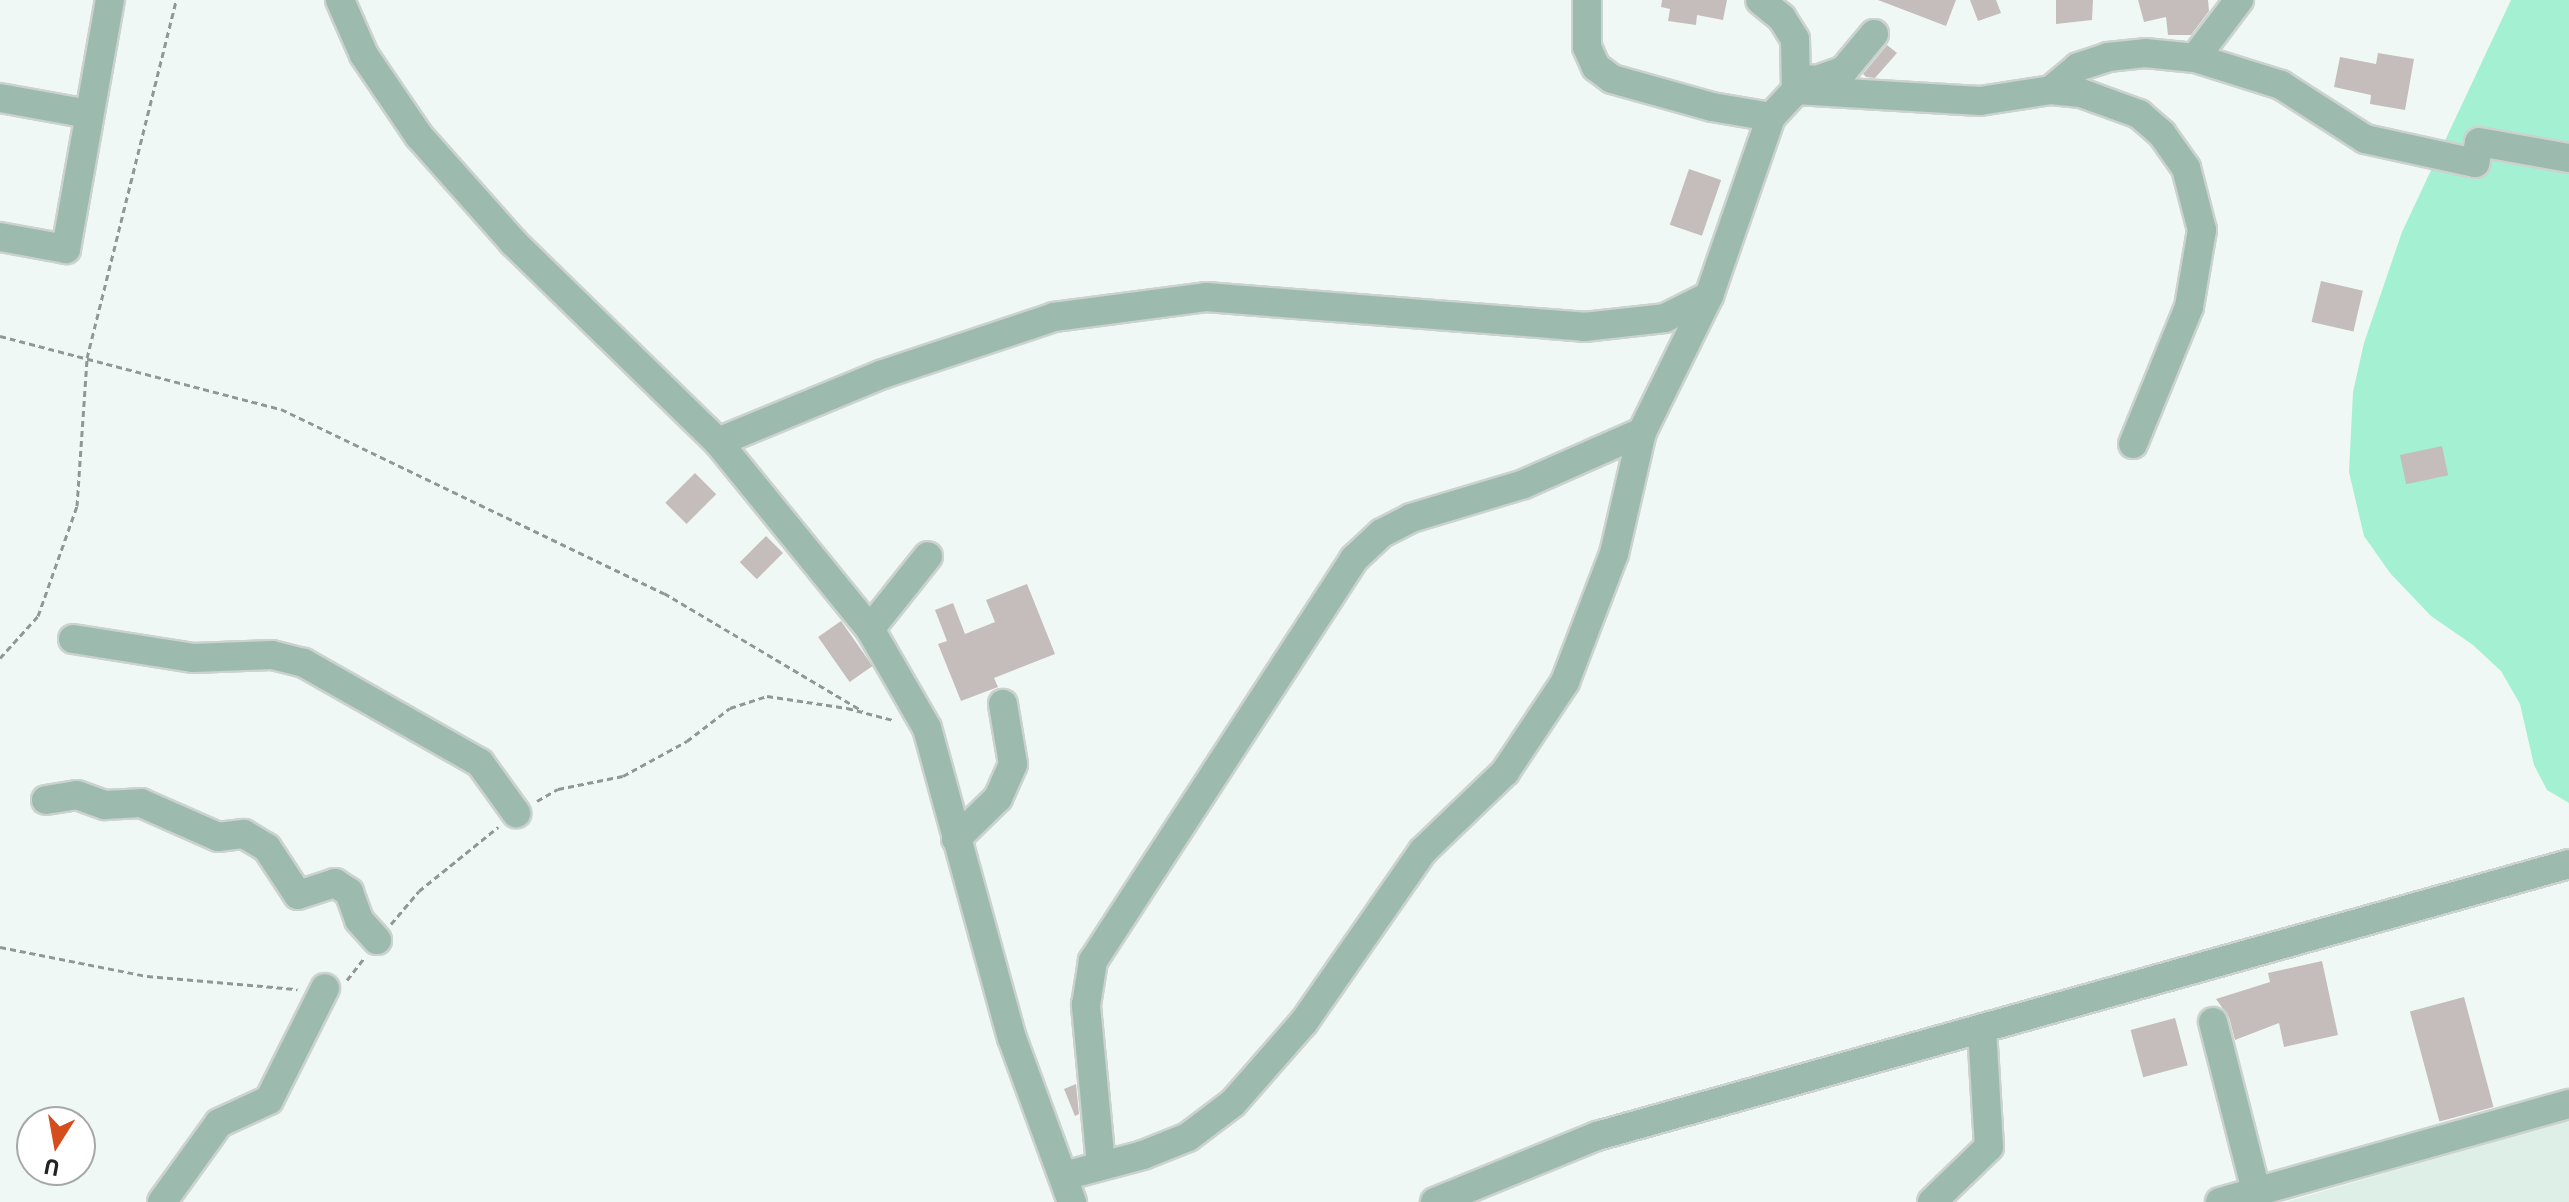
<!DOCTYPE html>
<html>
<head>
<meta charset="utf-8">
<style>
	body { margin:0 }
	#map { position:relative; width:2569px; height:1202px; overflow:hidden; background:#f0f8f5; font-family:"IBM Plex Sans",sans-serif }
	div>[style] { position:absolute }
	.built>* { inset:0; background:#deefe8 }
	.water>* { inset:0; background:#a4f0d3 }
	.building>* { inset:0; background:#c5bdbb; transform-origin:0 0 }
	.path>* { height:3px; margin-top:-1.5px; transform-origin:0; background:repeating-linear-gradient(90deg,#919795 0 6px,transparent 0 10px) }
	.roads { filter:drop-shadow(2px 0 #cbd2cf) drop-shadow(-2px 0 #cbd2cf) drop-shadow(0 2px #cbd2cf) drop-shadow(0 -2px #cbd2cf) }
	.minor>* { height:28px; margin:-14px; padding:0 14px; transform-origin:14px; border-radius:14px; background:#9cbbae }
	span { translate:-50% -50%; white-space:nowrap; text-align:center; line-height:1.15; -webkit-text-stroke:6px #fff; paint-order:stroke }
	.north { position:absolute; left:16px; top:1106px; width:80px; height:80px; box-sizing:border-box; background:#fff; border:2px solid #a6a7a7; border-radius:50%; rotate:191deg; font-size:22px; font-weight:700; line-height:32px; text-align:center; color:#212423 }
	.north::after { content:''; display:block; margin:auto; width:28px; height:36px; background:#d54d1d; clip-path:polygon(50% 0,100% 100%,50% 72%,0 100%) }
</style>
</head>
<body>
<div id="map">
	<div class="built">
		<div style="clip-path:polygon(2569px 1120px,2569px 1202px,2286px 1202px)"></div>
	</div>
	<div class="water">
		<div style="clip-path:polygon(2511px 0,2569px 0,2569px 803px,2547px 790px,2534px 765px,2520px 704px,2501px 671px,2473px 645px,2431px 616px,2390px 573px,2364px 536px,2349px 472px,2353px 392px,2364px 343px,2402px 232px)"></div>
	</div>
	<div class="building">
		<div style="clip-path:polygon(1662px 0,1727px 0,1723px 20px,1697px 15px,1696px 25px,1668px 21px,1670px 9px,1661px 7px)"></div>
		<div style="clip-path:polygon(1878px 0,1956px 0,1946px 26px)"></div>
		<div style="clip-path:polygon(1970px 0,1996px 0,2001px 13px,1978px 21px)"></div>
		<div style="clip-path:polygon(2056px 0,2093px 0,2092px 20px,2056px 24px)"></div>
		<div style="clip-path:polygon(2138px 0,2208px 0,2209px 11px,2191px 35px,2168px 35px,2166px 17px,2144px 22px)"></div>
		<div style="clip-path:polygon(1887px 45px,1897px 53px,1875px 78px,1866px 77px,1863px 74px)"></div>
		<div style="clip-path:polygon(2378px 53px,2414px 59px,2405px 110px,2370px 104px,2371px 95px,2334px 87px,2340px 57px,2376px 64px)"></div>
		<div style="left:1689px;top:169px;width:34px;height:59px;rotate:19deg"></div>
		<div style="left:2321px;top:281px;width:43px;height:42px;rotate:13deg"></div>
		<div style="left:2442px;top:446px;width:30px;height:43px;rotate:78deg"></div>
		<div style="left:695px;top:473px;width:30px;height:42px;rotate:45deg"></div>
		<div style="left:766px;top:536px;width:24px;height:37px;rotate:45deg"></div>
		<div style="clip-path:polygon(1027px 584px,1055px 654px,994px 678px,998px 687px,961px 701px,938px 644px,947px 641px,935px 610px,953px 603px,965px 634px,995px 622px,986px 600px)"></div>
		<div style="left:841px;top:621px;width:55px;height:28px;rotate:55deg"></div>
		<div style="clip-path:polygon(2322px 961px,2338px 1035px,2284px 1047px,2279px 1023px,2235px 1040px,2229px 1017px,2216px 999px,2270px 982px,2268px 973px)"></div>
		<div style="left:2464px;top:997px;width:114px;height:56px;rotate:75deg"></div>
		<div style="left:2175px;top:1018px;width:49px;height:46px;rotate:75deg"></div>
		<div style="clip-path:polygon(1076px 1084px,1079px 1114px,1075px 1116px,1064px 1089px)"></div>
	</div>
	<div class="path">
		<div style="left:0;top:336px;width:290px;rotate:14.6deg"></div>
		<div style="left:281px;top:409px;width:425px;rotate:25.7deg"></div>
		<div style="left:664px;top:593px;width:231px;rotate:30.7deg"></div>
		<div style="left:0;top:658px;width:57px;rotate:-47.9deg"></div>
		<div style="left:38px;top:616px;width:117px;rotate:-70.5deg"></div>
		<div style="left:77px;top:506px;width:148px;rotate:-86.1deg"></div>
		<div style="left:87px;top:358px;width:369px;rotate:-76deg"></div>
		<div style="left:537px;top:801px;width:24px;rotate:-30deg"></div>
		<div style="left:558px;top:789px;width:66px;rotate:-11.3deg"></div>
		<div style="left:623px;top:776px;width:73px;rotate:-28.7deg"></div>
		<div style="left:687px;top:741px;width:54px;rotate:-37.5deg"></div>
		<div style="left:730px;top:708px;width:39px;rotate:-18deg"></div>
		<div style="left:767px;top:696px;width:81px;rotate:8.5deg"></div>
		<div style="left:847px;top:708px;width:48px;rotate:14.6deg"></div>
		<div style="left:391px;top:924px;width:43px;rotate:-49.7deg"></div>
		<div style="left:419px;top:891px;width:102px;rotate:-39deg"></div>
		<div style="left:0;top:947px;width:150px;rotate:11.2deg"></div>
		<div style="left:147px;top:976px;width:151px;rotate:5deg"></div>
		<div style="left:347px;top:980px;width:28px;rotate:-52deg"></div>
	</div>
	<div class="roads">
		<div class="minor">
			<div style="left:340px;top:0;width:60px;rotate:66.4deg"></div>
			<div style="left:364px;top:55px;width:98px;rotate:55.8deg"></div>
			<div style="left:419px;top:136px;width:142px;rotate:48.4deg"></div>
			<div style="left:513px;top:242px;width:286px;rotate:44.3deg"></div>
			<div style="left:718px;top:442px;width:241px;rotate:50.9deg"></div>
			<div style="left:870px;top:629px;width:114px;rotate:60.1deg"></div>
			<div style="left:927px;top:728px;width:321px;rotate:74.7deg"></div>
			<div style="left:1012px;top:1038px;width:175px;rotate:69.9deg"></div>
			<div style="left:1587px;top:0;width:47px;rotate:90deg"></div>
			<div style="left:1587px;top:47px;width:22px;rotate:66deg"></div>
			<div style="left:1596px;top:67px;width:20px;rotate:37deg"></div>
			<div style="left:1612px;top:79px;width:104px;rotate:15.6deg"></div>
			<div style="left:1712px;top:107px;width:60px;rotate:9.6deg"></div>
			<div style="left:2195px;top:58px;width:73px;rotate:-52.8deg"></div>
			<div style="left:1805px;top:79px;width:12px;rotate:5deg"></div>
			<div style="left:1817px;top:80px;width:29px;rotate:-20deg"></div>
			<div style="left:1844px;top:70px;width:47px;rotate:-50.2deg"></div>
			<div style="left:1796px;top:90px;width:184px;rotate:3.4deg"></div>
			<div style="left:1980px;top:101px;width:72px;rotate:-8.8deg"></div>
			<div style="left:2051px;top:90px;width:30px;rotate:6deg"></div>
			<div style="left:2081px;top:93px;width:62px;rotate:19.9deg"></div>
			<div style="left:2139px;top:114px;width:30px;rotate:41deg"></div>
			<div style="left:2162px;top:134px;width:42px;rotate:54.8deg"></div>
			<div style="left:2186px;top:168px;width:64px;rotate:75.5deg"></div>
			<div style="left:2202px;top:230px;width:78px;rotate:99.6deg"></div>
			<div style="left:2189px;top:307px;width:148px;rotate:112.2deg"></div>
			<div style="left:2051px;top:90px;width:35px;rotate:-40deg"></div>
			<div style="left:2078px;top:67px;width:32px;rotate:-18deg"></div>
			<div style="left:2108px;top:57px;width:37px;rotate:-6deg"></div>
			<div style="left:2145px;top:53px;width:50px;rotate:5.7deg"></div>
			<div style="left:2195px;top:58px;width:90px;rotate:17.4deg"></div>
			<div style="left:2281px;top:85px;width:100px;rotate:32.7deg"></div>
			<div style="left:2365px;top:139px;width:113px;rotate:12.3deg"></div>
			<div style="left:2475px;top:163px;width:21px;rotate:-79deg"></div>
			<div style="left:2479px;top:142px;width:91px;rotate:10.1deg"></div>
			<div style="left:0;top:98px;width:90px;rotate:10.2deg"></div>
			<div style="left:0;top:237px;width:67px;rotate:10.3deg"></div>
			<div style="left:66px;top:249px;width:253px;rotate:-80deg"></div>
			<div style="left:718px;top:442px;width:178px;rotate:-22.4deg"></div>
			<div style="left:883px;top:374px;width:180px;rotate:-18.4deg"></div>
			<div style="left:1054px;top:317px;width:153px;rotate:-7.5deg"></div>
			<div style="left:1206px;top:297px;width:379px;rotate:4.5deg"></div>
			<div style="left:1584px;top:327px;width:81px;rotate:-6.3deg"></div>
			<div style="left:1665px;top:318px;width:49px;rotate:-26.6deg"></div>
			<div style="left:1709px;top:296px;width:189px;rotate:-70.9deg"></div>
			<div style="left:1771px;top:117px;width:37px;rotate:-47deg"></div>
			<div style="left:1796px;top:90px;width:51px;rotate:-91.1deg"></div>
			<div style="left:1795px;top:39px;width:25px;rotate:-122deg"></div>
			<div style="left:1782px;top:18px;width:28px;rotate:-141deg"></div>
			<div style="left:870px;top:629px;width:93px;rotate:-51.5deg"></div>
			<div style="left:73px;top:639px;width:121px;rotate:9deg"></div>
			<div style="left:193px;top:658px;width:79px;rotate:-2.2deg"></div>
			<div style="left:272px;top:655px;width:33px;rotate:14deg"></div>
			<div style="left:304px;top:663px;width:202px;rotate:29.6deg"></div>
			<div style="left:480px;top:763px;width:62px;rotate:54.2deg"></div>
			<div style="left:46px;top:800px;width:31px;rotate:-9deg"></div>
			<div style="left:77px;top:795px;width:30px;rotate:20deg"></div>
			<div style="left:105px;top:805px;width:36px;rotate:-3deg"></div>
			<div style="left:141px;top:803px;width:84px;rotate:23.8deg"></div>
			<div style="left:218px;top:837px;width:26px;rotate:-7deg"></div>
			<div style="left:244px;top:834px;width:27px;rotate:31deg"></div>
			<div style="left:267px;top:848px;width:56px;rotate:56.6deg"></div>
			<div style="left:298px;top:895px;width:39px;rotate:-18deg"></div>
			<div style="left:335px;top:883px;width:17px;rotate:33deg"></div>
			<div style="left:349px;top:892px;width:30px;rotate:70deg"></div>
			<div style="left:359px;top:920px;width:27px;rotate:48deg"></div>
			<div style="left:956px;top:839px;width:59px;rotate:-44.3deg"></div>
			<div style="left:998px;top:798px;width:37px;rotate:-66deg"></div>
			<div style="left:1013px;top:764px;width:61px;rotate:-99.5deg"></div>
			<div style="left:2213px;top:1022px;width:174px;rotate:75.7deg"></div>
			<div style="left:1101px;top:1165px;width:161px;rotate:-95.4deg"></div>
			<div style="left:1086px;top:1005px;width:45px;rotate:-81deg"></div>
			<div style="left:1093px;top:961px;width:479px;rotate:-57deg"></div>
			<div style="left:1354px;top:559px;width:38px;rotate:-43deg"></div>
			<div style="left:1382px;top:533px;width:33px;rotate:-27deg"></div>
			<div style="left:1411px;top:518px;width:118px;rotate:-16.7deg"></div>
			<div style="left:1524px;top:484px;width:129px;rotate:-23.8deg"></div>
			<div style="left:1064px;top:1176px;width:82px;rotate:-14.9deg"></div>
			<div style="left:1143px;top:1155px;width:48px;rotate:-21.8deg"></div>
			<div style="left:1188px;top:1137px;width:56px;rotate:-37.1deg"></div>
			<div style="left:1233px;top:1103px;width:108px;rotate:-48.8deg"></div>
			<div style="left:1304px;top:1022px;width:208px;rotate:-55.2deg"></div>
			<div style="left:1423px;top:851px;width:114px;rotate:-43.9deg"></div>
			<div style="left:1505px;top:772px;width:108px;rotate:-56.3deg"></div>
			<div style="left:1565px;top:682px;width:137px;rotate:-69.1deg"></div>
			<div style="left:1614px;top:554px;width:125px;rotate:-77.1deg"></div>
			<div style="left:1642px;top:432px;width:152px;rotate:-63.8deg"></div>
			<div style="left:162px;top:1202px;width:97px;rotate:-54.2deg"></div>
			<div style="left:219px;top:1123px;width:55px;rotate:-24.7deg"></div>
			<div style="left:269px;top:1100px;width:125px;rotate:-63.4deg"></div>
			<div style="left:1435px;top:1202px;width:175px;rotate:-22.2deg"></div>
			<div style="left:1597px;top:1136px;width:1009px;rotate:-15.63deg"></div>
			<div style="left:1932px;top:1202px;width:79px;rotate:-44deg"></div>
			<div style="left:1989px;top:1147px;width:119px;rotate:-93.4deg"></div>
			<div style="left:2220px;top:1202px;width:362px;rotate:-15.7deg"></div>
		</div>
	</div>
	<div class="north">U</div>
</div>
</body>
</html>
